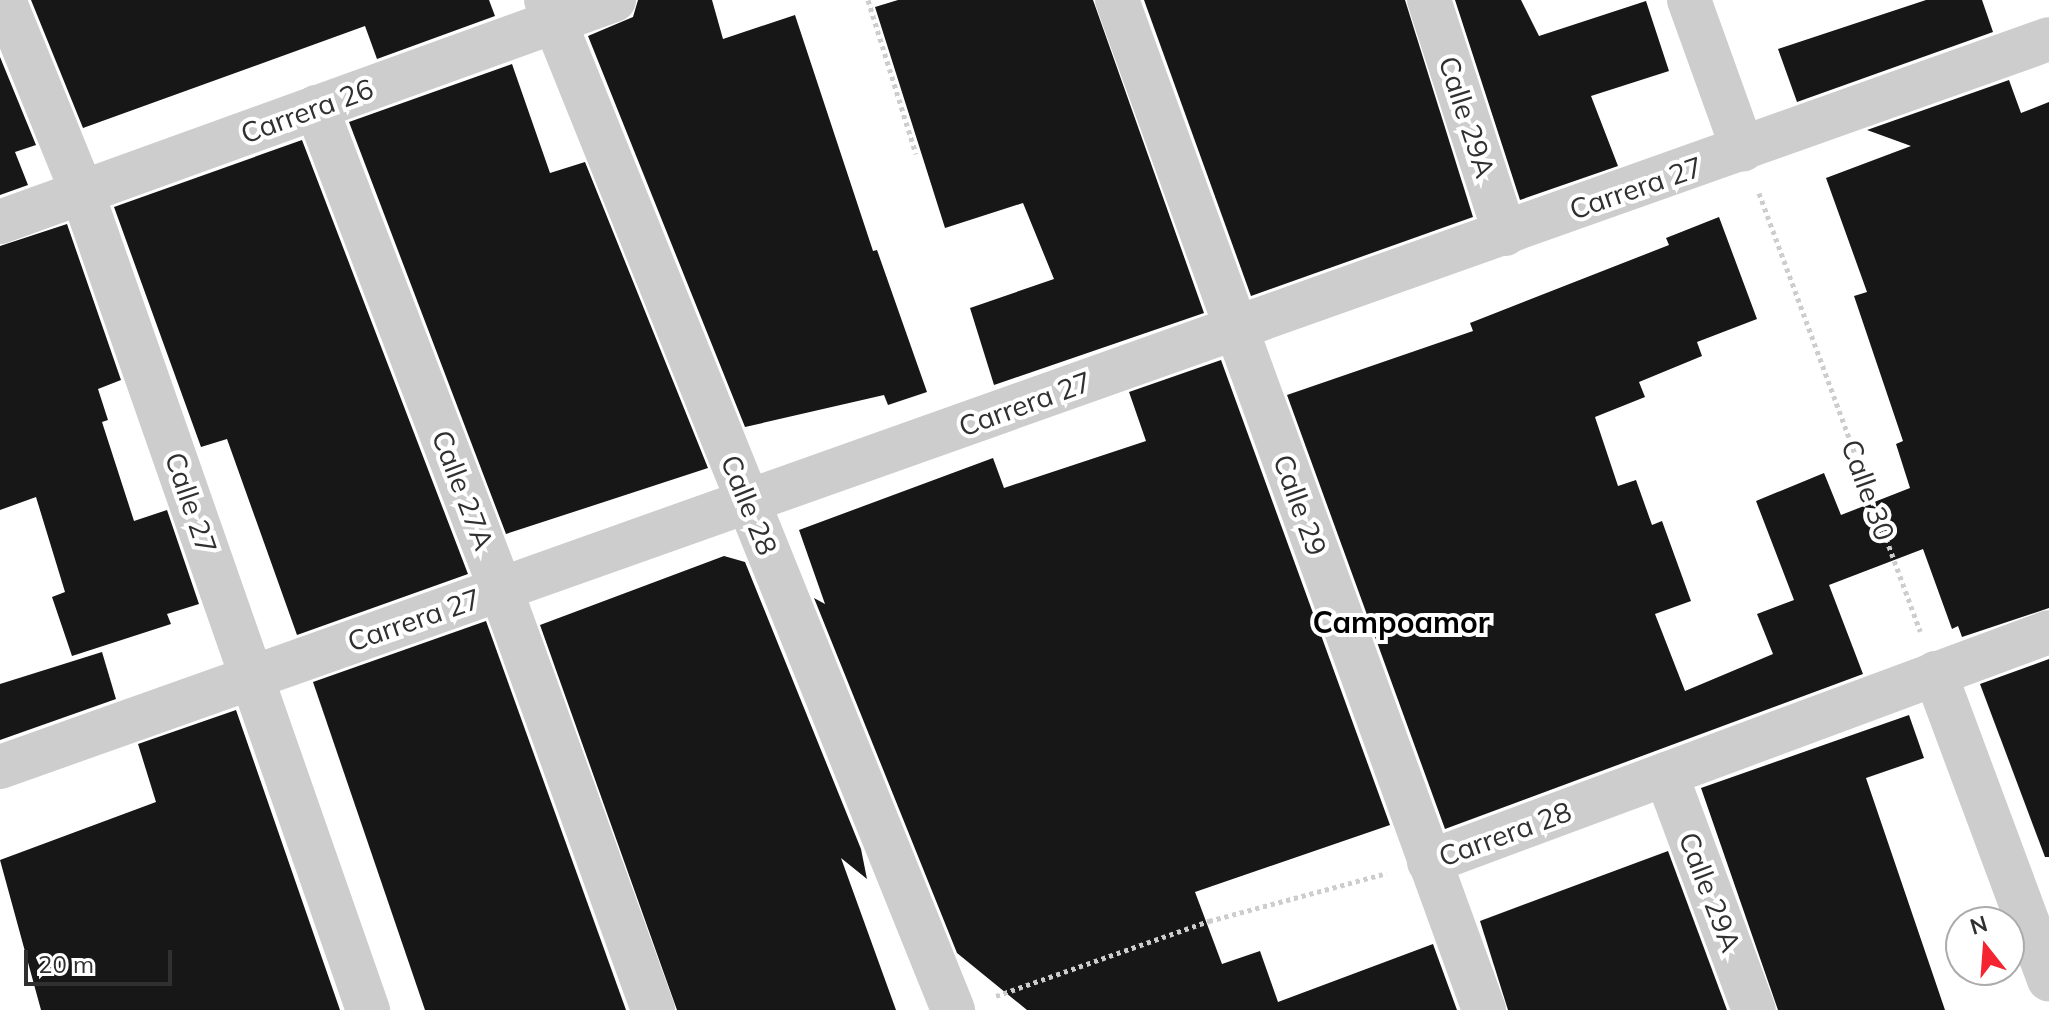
<!DOCTYPE html>
<style>
body{margin:0}
#map{position:relative;width:2049px;height:1010px;overflow:hidden;background:#fff;font-family:Mulish,sans-serif}
div>[style]{position:absolute}
.building>*{inset:0;background:#171717}
.path>*{height:5px;margin-top:-2.5px;transform-origin:0;background:repeating-linear-gradient(90deg,#cdcdcd 0 4px,transparent 0 8px)}
.minor>*{height:44px;margin:-22px;padding:0 22px;transform-origin:22px;border-radius:22px;background:#cdcdcd}
span{translate:-50% -50%;white-space:nowrap;text-align:center;line-height:1.15;-webkit-text-stroke:8px #fff;paint-order:stroke}
.street-label{font-size:28px;color:#303030}
.neighbourhood-label{font-size:30px;color:#000;font-weight:700}
.north{position:absolute;left:1945px;top:906px;width:80px;height:80px;box-sizing:border-box;background:#fff;border:2px solid #acacac;border-radius:50%;rotate:343deg;font-size:22px;font-weight:700;line-height:32px;text-align:center;color:#303030}
.north::after{content:'';display:block;margin:auto;width:28px;height:36px;background:#f42530;clip-path:polygon(50% 0,100% 100%,50% 72%,0 100%)}
.scale{position:absolute;left:24px;top:950px;width:148px;height:36px;box-sizing:border-box;border:4px solid #303030;border-top:0;padding-left:10px;font-size:24px;line-height:28px;white-space:nowrap;color:#303030;-webkit-text-stroke:6px #fff;paint-order:stroke}
</style>
<div id="map">
<div class="building">
<i style="clip-path:polygon(31px 0,489px 0,495px 16px,377px 59px,365px 26px,83px 128px)"></i>
<i style="clip-path:polygon(638px 0,712px 0,723px 39px,795px 15px,873px 251px,877px 250px,927px 392px,888px 405px,884px 395px,745px 427px,588px 36px,633px 17px)"></i>
<i style="clip-path:polygon(898px 0,1093px 0,1204px 313px,994px 385px,970px 308px,1054px 279px,1023px 203px,945px 228px,875px 7px)"></i>
<i style="clip-path:polygon(1144px 0,1405px 0,1473px 217px,1251px 296px)"></i>
<i style="clip-path:polygon(1455px 0,1521px 0,1539px 36px,1646px 1px,1669px 71px,1591px 96px,1618px 166px,1520px 200px)"></i>
<i style="clip-path:polygon(1926px 0,1982px 0,1993px 32px,1797px 102px,1778px 49px)"></i>
<i style="clip-path:polygon(0 57px,36px 145px,15px 152px,28px 185px,0 195px)"></i>
<i style="clip-path:polygon(512px 64px,550px 173px,585px 162px,708px 468px,506px 534px,349px 122px)"></i>
<i style="clip-path:polygon(2009px 80px,2021px 113px,2049px 102px,2049px 608px,1962px 637px,1958px 626px,1952px 629px,1923px 549px,1829px 585px,1863px 674px,1445px 829px,1287px 395px,1473px 331px,1470px 323px,1669px 245px,1666px 238px,1719px 217px,1757px 319px,1697px 342px,1702px 356px,1639px 382px,1645px 397px,1595px 417px,1618px 486px,1636px 480px,1652px 525px,1662px 521px,1691px 601px,1655px 614px,1685px 691px,1773px 654px,1757px 614px,1794px 600px,1756px 501px,1824px 473px,1841px 515px,1910px 488px,1896px 444px,1903px 441px,1854px 296px,1867px 292px,1826px 178px,1911px 146px,1867px 130px)"></i>
<i style="clip-path:polygon(302px 140px,468px 574px,297px 635px,227px 439px,201px 447px,114px 207px)"></i>
<i style="clip-path:polygon(67px 224px,121px 380px,98px 389px,108px 420px,102px 422px,134px 521px,167px 510px,199px 604px,167px 614px,171px 624px,72px 656px,52px 597px,65px 592px,36px 497px,0 510px,0 246px)"></i>
<i style="clip-path:polygon(1221px 360px,1390px 825px,1195px 892px,1222px 964px,1260px 951px,1278px 1002px,1433px 944px,1457px 1010px,1027px 1010px,957px 953px,814px 598px,825px 604px,799px 530px,993px 458px,1004px 488px,1146px 441px,1129px 392px)"></i>
<i style="clip-path:polygon(724px 556px,745px 562px,861px 849px,867px 879px,841px 858px,896px 1010px,677px 1010px,540px 625px)"></i>
<i style="clip-path:polygon(486px 621px,626px 1010px,425px 1010px,313px 682px)"></i>
<i style="clip-path:polygon(102px 652px,116px 699px,0 740px,0 684px)"></i>
<i style="clip-path:polygon(2049px 659px,2049px 857px,2045px 857px,1980px 684px)"></i>
<i style="clip-path:polygon(236px 710px,340px 1010px,41px 1010px,0 860px,156px 802px,138px 744px)"></i>
<i style="clip-path:polygon(1909px 715px,1924px 758px,1866px 778px,1945px 1010px,1778px 1010px,1701px 788px)"></i>
<i style="clip-path:polygon(1668px 851px,1727px 1010px,1508px 1010px,1480px 921px)"></i>
</div>
<div class="path">
<i style="left:868px;top:0;width:161px;rotate:72.7deg"></i>
<i style="left:1759px;top:193px;width:467px;rotate:69.8deg"></i>
<i style="left:996px;top:996px;width:226px;rotate:-19.4deg"></i>
<i style="left:1209px;top:921px;width:184px;rotate:-15.1deg"></i>
</div>
<div class="minor">
<i style="left:4px;top:0;width:207px;rotate:67.9deg"></i>
<i style="left:82px;top:192px;width:867px;rotate:70.73deg"></i>
<i style="left:546px;top:0;width:1089px;rotate:68.05deg"></i>
<i style="left:1117px;top:0;width:1075px;rotate:70.03deg"></i>
<i style="left:1429px;top:0;width:246px;rotate:72deg"></i>
<i style="left:1689px;top:0;width:159px;rotate:70.2deg"></i>
<i style="left:316px;top:107px;width:517px;rotate:69.04deg"></i>
<i style="left:501px;top:590px;width:447px;rotate:70.1deg"></i>
<i style="left:0;top:222px;width:653px;rotate:-19.88deg"></i>
<i style="left:1935px;top:673px;width:327px;rotate:69.6deg"></i>
<i style="left:0;top:767px;width:2174px;rotate:-19.56deg"></i>
<i style="left:1666px;top:774px;width:252px;rotate:69.6deg"></i>
<i style="left:1429px;top:862px;width:661px;rotate:-20.35deg"></i>
</div>
<div class="street-label">
<span style="left:307px;top:111px;rotate:-20deg">Carrera 26</span>
<span style="left:1467px;top:117px;rotate:72deg">Calle 29A</span>
<span style="left:1636px;top:188px;rotate:-19deg">Carrera 27</span>
<span style="left:1025px;top:404px;rotate:-20deg">Carrera 27</span>
<span style="left:463px;top:490px;rotate:69deg">Calle 27A</span>
<span style="left:1868px;top:490px;rotate:70deg">Calle 30</span>
<span style="left:191px;top:503px;rotate:71deg">Calle 27</span>
<span style="left:749px;top:505px;rotate:68deg">Calle 28</span>
<span style="left:1300px;top:505px;rotate:70deg">Calle 29</span>
<span style="left:414px;top:620px;rotate:-19deg">Carrera 27</span>
<span style="left:1505px;top:834px;rotate:-20deg">Carrera 28</span>
<span style="left:1710px;top:892px;rotate:69deg">Calle 29A</span>
</div>
<div class="neighbourhood-label">
<span style="left:1401px;top:622px">Campoamor</span>
</div>
<div class="north">N</div>
<div class="scale">20 m</div>
</div>
